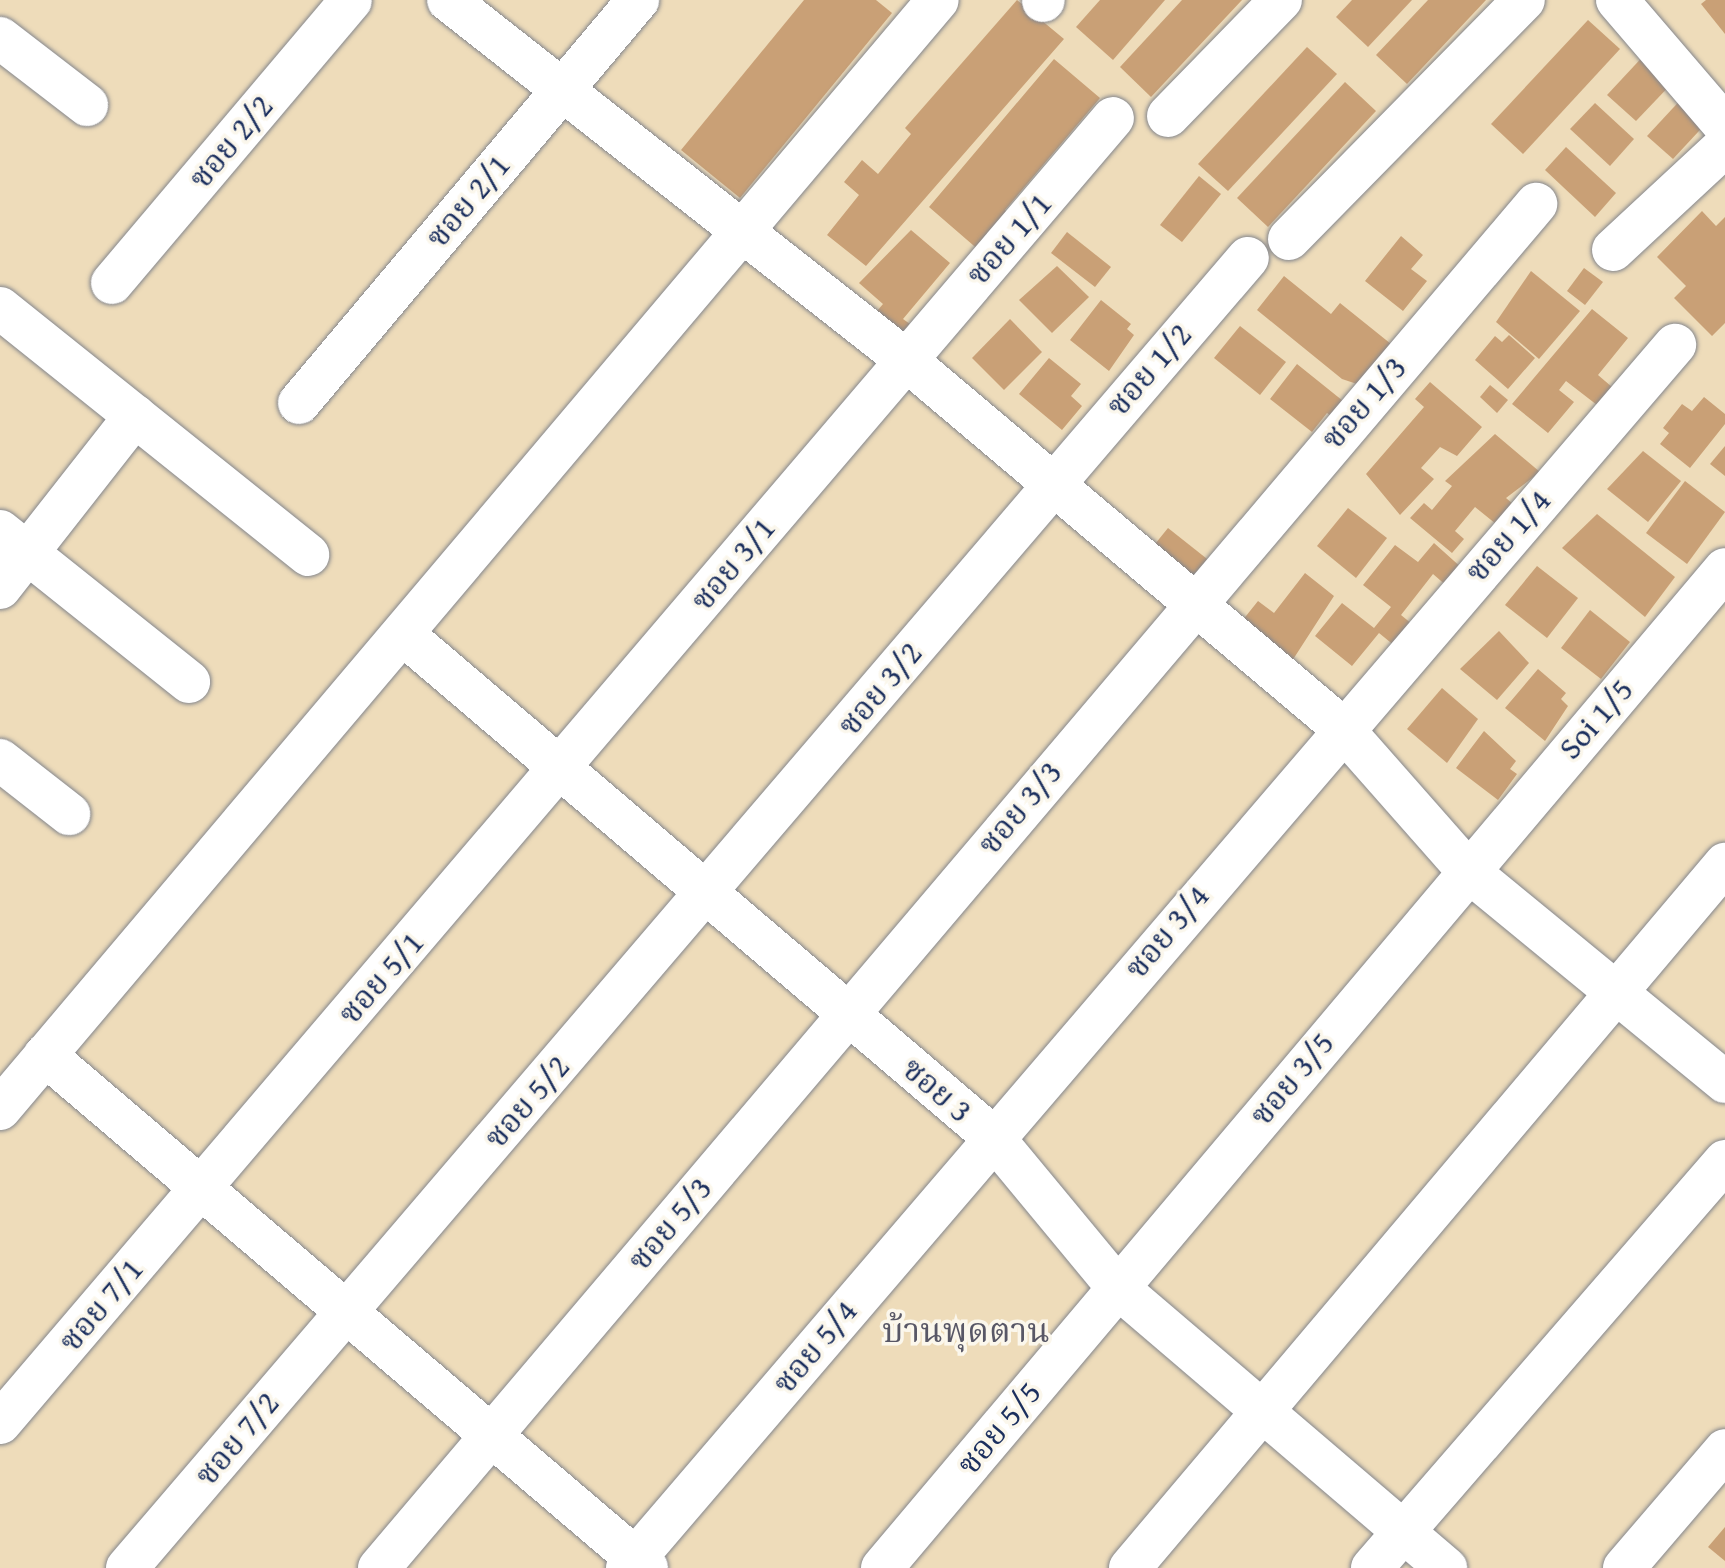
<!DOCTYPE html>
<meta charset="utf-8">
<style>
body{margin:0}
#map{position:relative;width:1725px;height:1568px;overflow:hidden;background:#eedcba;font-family:"Gentium Book Plus","Noto Serif Thai",serif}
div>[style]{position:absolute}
.building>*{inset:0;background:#c9a076}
.roads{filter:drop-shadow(0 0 2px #84868c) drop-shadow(0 0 2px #84868c)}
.minor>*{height:42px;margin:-21px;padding:0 21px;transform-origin:21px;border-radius:21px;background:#fff}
span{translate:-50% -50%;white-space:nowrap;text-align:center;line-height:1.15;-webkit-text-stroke:7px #fbf7ec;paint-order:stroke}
.street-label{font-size:32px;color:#1b2f5e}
.neighbourhood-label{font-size:34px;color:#585766}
</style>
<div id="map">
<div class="building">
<i style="clip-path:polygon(804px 0,876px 0,892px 13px,740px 198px,681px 150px)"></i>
<i style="clip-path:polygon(1017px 0,1064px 39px,866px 266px,827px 235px,859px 195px,844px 182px,862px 160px,878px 174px,911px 134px,905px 128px)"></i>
<i style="clip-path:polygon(1100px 0,1165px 0,1113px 60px,1076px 27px)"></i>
<i style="clip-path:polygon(1182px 0,1242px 0,1151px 97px,1120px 67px)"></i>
<i style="clip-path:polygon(1352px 0,1412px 0,1368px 47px,1336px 17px)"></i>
<i style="clip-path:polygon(1428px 0,1486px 0,1407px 84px,1376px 55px)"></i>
<i style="clip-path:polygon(1706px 0,1725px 0,1725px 34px,1701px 4px)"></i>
<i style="clip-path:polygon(1588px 20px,1620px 49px,1523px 154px,1491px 124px)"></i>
<i style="clip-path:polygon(1307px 47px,1337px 74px,1228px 191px,1198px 164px)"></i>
<i style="clip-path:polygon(1648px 51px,1677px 78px,1636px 121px,1607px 95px)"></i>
<i style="clip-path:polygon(1054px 59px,1100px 98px,1005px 210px,1012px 216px,981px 252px,929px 207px)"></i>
<i style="clip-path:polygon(1345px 82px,1376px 111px,1268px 227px,1237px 198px)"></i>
<i style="clip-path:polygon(1686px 94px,1711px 118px,1673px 159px,1647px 136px)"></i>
<i style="clip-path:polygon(1595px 103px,1634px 139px,1610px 166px,1570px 129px)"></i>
<i style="clip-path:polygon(1566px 147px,1616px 193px,1595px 217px,1545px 170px)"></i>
<i style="clip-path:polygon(1199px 176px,1221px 194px,1182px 242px,1160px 225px)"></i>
<i style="clip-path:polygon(1702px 211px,1716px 226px,1725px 217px,1725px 323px,1712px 336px,1674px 298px,1686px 286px,1657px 257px)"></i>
<i style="clip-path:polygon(911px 230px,950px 263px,903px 319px,910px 324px,898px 338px,872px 317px,883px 304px,859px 283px)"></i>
<i style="clip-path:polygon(1067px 232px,1111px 267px,1095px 287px,1051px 253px)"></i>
<i style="clip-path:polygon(1401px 236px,1423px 255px,1411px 269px,1427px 281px,1403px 311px,1365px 281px)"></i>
<i style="clip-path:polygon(1057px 266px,1089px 297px,1052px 333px,1019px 300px)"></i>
<i style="clip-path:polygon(1584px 268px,1603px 282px,1585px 305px,1567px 291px)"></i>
<i style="clip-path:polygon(1531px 271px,1580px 311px,1539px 359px,1496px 322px)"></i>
<i style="clip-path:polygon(1284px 276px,1331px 314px,1340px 303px,1396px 348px,1360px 385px,1342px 379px,1257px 310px)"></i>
<i style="clip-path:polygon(1101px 300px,1131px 324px,1127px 329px,1134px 335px,1109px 371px,1070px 340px)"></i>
<i style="clip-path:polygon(1592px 309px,1628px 338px,1598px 375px,1612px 387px,1597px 405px,1566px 381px,1559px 390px,1574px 402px,1548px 433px,1512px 404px)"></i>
<i style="clip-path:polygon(1010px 319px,1042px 352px,1004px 390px,972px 358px)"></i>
<i style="clip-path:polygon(1240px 326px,1286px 362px,1260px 395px,1214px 358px)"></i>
<i style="clip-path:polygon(1509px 335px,1535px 358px,1508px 389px,1475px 360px,1495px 336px,1502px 342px)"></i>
<i style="clip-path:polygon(1049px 358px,1081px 384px,1071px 396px,1082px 406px,1062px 430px,1019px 394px)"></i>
<i style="clip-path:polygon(1297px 364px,1348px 405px,1337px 420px,1327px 413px,1312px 432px,1270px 399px)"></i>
<i style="clip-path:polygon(1430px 382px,1482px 427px,1457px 456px,1440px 447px,1421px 468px,1434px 479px,1400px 515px,1366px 474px,1424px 407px,1415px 399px)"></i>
<i style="clip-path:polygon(1490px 385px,1508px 400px,1497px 413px,1480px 397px)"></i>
<i style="clip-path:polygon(1704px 397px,1725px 414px,1725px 424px,1690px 468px,1660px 444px,1669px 433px,1663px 428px,1682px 404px,1692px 411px)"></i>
<i style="clip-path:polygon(1495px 434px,1540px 472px,1506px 498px,1513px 504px,1496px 524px,1475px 507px,1455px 531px,1464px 539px,1452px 553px,1410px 518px,1424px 503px,1432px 510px,1452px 486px,1445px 481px)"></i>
<i style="clip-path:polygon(1725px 446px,1725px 476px,1710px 464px)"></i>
<i style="clip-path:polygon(1643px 451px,1681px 481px,1648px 522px,1607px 489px)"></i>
<i style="clip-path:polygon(1685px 481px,1725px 512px,1687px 564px,1646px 533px)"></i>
<i style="clip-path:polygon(1348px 508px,1387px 538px,1356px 578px,1317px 546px)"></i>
<i style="clip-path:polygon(1597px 514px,1675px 577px,1645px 617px,1562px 548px)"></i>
<i style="clip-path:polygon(1168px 528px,1216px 566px,1199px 587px,1151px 549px)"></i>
<i style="clip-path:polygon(1434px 543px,1463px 569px,1448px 587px,1433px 574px,1401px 615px,1418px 629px,1401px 651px,1379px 633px,1352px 666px,1315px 636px,1342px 603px,1374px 628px,1391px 607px,1363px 585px,1395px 545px,1418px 562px)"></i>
<i style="clip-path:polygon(1537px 566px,1578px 598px,1547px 638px,1505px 605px)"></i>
<i style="clip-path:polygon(1305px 573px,1334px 596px,1292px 661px,1242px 621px,1258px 601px,1274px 613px)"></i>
<i style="clip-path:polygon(1590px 610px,1630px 642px,1601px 679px,1561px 648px)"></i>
<i style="clip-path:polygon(1499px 631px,1529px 663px,1497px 700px,1460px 669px)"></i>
<i style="clip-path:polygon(1538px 669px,1566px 693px,1561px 699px,1568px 706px,1545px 741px,1505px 708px)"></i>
<i style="clip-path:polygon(1442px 688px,1478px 719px,1447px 763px,1407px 729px)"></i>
<i style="clip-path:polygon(1484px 731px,1516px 761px,1510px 769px,1517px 774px,1498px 800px,1456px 768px)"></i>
<i style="clip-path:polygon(1725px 1527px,1725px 1561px,1708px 1547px)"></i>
</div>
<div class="roads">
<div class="minor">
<i style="left:448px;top:0;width:583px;rotate:38.17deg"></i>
<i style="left:906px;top:360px;width:569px;rotate:40.15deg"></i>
<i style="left:1341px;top:727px;width:191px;rotate:48.6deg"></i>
<i style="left:1467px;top:870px;width:334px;rotate:39.4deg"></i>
<i style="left:1617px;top:0;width:166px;rotate:49.4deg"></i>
<i style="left:1043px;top:1px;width:1px;rotate:-45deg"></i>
<i style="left:0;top:38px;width:110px;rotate:37.6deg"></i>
<i style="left:1168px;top:116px;width:162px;rotate:-45.8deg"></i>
<i style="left:1289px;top:239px;width:335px;rotate:-45.5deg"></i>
<i style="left:1613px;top:250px;width:153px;rotate:-42.9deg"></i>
<i style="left:112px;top:283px;width:370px;rotate:-49.8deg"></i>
<i style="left:0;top:308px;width:395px;rotate:38.7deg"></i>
<i style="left:299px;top:403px;width:527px;rotate:-49.93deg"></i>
<i style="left:0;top:531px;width:242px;rotate:38.6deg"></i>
<i style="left:0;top:588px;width:219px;rotate:-51.9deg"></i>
<i style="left:404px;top:635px;width:774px;rotate:40.44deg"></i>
<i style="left:993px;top:1137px;width:195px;rotate:50.4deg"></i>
<i style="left:1117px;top:1287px;width:433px;rotate:40.5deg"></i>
<i style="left:0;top:760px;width:88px;rotate:38deg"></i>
<i style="left:45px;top:1055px;width:791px;rotate:40.44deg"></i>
<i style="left:0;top:1109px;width:1452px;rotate:-49.78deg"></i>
<i style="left:0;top:1423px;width:1715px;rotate:-49.54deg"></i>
<i style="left:127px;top:1568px;width:1724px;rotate:-49.45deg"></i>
<i style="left:379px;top:1568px;width:1789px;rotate:-49.69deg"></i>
<i style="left:627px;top:1568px;width:1611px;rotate:-49.41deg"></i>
<i style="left:882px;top:1568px;width:1307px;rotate:-49.84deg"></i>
<i style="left:1130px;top:1568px;width:922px;rotate:-49.8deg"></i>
<i style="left:1372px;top:1568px;width:539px;rotate:-49.06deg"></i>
<i style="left:1624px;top:1568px;width:155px;rotate:-49.4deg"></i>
</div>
</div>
<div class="street-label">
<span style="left:231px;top:142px;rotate:-50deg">ซอย 2/2</span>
<span style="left:468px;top:201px;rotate:-50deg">ซอย 2/1</span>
<span style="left:1009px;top:239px;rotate:-49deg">ซอย 1/1</span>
<span style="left:1149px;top:370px;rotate:-49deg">ซอย 1/2</span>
<span style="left:1364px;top:403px;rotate:-49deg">ซอย 1/3</span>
<span style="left:1508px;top:536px;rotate:-49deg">ซอย 1/4</span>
<span style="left:733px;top:564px;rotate:-50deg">ซอย 3/1</span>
<span style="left:880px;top:689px;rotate:-50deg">ซอย 3/2</span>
<span style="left:1596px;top:719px;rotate:-49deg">Soi 1/5</span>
<span style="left:1020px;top:808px;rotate:-50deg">ซอย 3/3</span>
<span style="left:1167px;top:932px;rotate:-50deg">ซอย 3/4</span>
<span style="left:381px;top:978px;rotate:-49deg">ซอย 5/1</span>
<span style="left:1292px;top:1079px;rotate:-50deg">ซอย 3/5</span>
<span style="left:937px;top:1090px;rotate:41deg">ซอย 3</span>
<span style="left:527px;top:1102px;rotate:-49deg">ซอย 5/2</span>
<span style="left:670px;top:1224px;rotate:-50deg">ซอย 5/3</span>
<span style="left:101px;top:1305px;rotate:-50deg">ซอย 7/1</span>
<span style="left:815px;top:1347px;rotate:-50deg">ซอย 5/4</span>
<span style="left:999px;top:1428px;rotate:-50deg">ซอย 5/5</span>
<span style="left:237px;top:1439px;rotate:-50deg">ซอย 7/2</span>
</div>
<div class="neighbourhood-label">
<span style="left:966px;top:1330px">บ้านพุดตาน</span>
</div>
</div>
